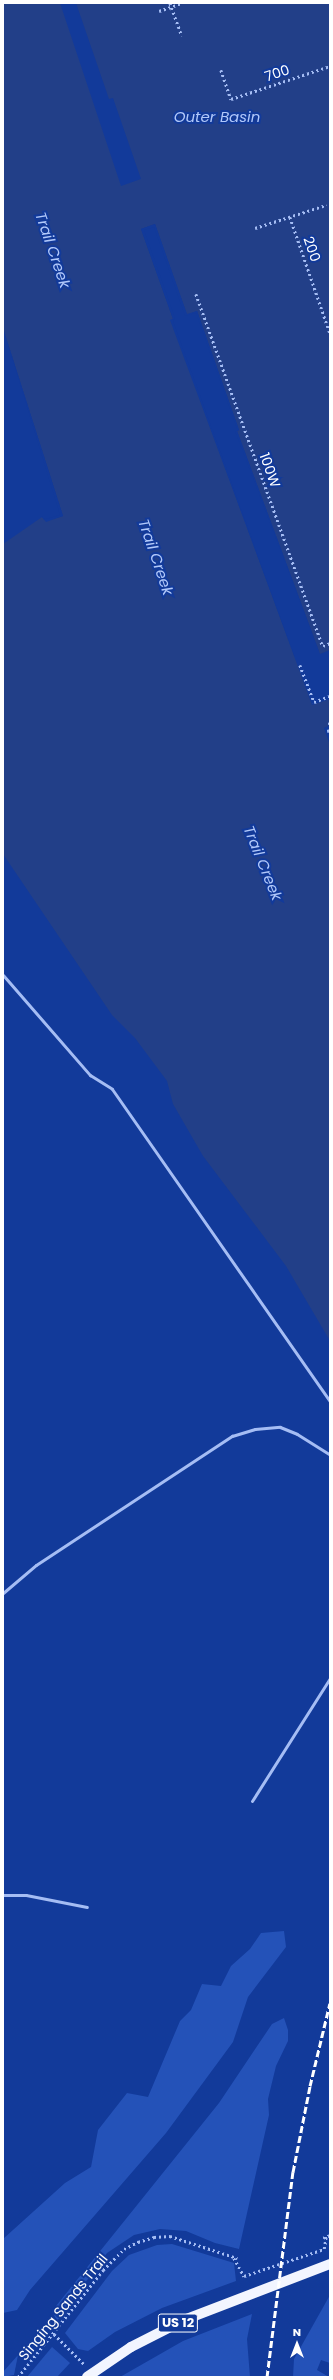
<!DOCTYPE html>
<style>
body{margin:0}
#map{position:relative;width:333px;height:2380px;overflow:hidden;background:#123a9a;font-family:Poppins,sans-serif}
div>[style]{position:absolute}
.green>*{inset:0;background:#2452b8}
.water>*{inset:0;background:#223f88}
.pier>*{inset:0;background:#123a9a}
.path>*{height:2.5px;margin-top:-1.25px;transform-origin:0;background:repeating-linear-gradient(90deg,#a5bdf4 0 2px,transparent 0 5px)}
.lane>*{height:3px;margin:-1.5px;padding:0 1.5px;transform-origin:1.5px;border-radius:1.5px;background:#a5bdf4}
.primary>*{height:10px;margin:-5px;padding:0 5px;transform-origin:5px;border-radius:5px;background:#f2f5ff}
.rail>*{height:3px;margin-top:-1.5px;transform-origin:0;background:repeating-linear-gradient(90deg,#fff 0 7px,transparent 0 10px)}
span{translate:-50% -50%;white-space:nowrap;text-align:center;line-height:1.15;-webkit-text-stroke:4px #123a9a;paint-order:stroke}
.shield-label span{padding:1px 3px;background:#123a9a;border:1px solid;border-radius:3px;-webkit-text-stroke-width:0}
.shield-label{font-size:13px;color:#fff;font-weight:700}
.street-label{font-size:14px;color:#fff}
.water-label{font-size:15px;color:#b1c8fa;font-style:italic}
.frame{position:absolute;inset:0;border:4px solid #fff;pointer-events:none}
.north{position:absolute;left:277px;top:2324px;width:40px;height:40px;-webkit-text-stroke:3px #123a9a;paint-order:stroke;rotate:0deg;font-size:11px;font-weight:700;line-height:16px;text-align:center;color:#fff}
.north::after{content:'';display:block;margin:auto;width:14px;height:18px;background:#fff;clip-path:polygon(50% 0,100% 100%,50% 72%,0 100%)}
</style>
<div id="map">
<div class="green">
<i style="clip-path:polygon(284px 1931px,286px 1947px,248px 1997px,233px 2042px,166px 2133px,30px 2290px,17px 2310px,3px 2313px,3px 2239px,65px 2183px,91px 2167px,98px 2130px,127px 2093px,148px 2097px,180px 2021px,191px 2010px,202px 1984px,221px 1986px,231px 1966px,250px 1949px,261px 1933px)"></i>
<i style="clip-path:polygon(284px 2018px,288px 2030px,288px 2041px,276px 2066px,268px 2099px,269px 2115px,239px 2249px,215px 2243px,186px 2231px,160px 2229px,134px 2235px,107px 2253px,57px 2321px,52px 2311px,219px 2103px,272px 2024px)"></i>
<i style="clip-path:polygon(172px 2244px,234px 2263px,236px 2281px,162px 2308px,115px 2332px,88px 2351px,78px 2349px,65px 2333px,112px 2271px,129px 2255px,157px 2245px)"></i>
<i style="clip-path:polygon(330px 2295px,330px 2363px,321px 2360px,317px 2370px,329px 2377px,293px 2377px,294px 2359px)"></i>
<i style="clip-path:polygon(252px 2314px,247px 2339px,250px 2377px,120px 2377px,183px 2341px)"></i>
<i style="clip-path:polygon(52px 2347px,70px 2363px,57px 2377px,27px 2377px)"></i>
<i style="clip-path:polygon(18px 2355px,14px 2375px,3px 2377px,3px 2372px)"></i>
</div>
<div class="water">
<i style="clip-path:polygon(3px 3px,330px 3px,330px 650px,320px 654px,237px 431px,239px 430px,197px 311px,187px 315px,155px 224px,141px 229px,173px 319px,171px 320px,312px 705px,330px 699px,330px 725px,324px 728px,330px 745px,330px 1341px,286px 1266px,203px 1156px,173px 1104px,167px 1081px,135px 1038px,112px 1015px,3px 854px,3px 544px,42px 517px,46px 521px,63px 516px,3px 328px)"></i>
</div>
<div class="pier">
<i style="clip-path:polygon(60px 3px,76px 3px,109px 99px,113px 98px,141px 179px,121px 186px)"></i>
<i style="clip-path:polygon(155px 224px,187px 314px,197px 311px,239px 430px,237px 431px,320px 654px,235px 431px,237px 429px,196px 313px,185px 316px,154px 227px,144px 230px,175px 318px,173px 321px,297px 663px,170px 320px,173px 319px,141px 229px)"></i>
<i style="clip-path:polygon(3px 328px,63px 516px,46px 522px,41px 516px,46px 519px,60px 515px)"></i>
</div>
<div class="path">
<i style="left:170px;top:3px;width:35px;rotate:70deg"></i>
<i style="left:159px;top:11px;width:24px;rotate:-19deg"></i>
<i style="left:221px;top:70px;width:31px;rotate:71deg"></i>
<i style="left:231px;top:99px;width:104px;rotate:-18.4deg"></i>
<i style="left:290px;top:217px;width:123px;rotate:71deg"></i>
<i style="left:255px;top:228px;width:75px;rotate:-17.9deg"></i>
<i style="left:196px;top:294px;width:374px;rotate:70.2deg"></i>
<i style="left:323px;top:646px;width:8px;rotate:-23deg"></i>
<i style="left:300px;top:665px;width:40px;rotate:69deg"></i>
<i style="left:314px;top:702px;width:17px;rotate:-21deg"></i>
<i style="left:328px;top:724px;width:2px;rotate:-27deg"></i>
<i style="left:327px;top:731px;width:3px;rotate:-18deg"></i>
<i style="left:323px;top:2238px;width:8px;rotate:-23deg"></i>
<i style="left:234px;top:2258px;width:21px;rotate:61deg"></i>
<i style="left:244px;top:2276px;width:84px;rotate:-18.6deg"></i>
<i style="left:324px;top:2249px;width:13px;rotate:-81deg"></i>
<i style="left:54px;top:2334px;width:44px;rotate:45deg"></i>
<i style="left:18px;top:2377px;width:137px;rotate:-51.5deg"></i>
<i style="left:103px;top:2270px;width:30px;rotate:-45deg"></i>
<i style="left:124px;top:2249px;width:16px;rotate:-27deg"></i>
<i style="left:138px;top:2242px;width:17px;rotate:-17deg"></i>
<i style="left:154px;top:2237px;width:16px;rotate:-4deg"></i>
<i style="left:170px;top:2236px;width:71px;rotate:18.2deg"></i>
</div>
<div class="lane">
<i style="left:3px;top:975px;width:133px;rotate:49deg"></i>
<i style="left:90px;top:1075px;width:26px;rotate:32deg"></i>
<i style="left:112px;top:1089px;width:381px;rotate:55.1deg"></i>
<i style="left:3px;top:1593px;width:43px;rotate:-40.3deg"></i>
<i style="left:36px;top:1565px;width:235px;rotate:-33.4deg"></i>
<i style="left:232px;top:1436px;width:24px;rotate:-17deg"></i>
<i style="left:255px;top:1429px;width:25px;rotate:-5deg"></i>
<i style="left:280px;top:1427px;width:18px;rotate:22deg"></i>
<i style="left:297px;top:1434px;width:39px;rotate:32deg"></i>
<i style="left:252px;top:1801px;width:146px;rotate:-57.6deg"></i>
<i style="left:3px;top:1895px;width:23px"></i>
<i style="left:26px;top:1895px;width:62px;rotate:11.1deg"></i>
</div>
<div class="primary">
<i style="left:87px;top:2377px;width:53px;rotate:-34.3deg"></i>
<i style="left:131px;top:2347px;width:59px;rotate:-27deg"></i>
<i style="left:184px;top:2320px;width:156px;rotate:-21deg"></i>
</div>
<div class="rail">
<i style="left:267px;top:2377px;width:207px;rotate:-82.8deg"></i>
<i style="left:293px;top:2172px;width:88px;rotate:-78.8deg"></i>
<i style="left:310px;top:2086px;width:85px;rotate:-76.5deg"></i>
</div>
<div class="shield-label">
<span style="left:178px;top:2323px">US 12</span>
</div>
<div class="street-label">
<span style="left:277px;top:73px;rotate:-19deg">700</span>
<span style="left:312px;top:249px;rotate:71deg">200</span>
<span style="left:270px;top:470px;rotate:70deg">100W</span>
<span style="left:63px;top:2307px;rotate:-51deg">Singing Sands Trail</span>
</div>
<div class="water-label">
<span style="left:217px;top:117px">Outer Basin</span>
<span style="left:53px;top:250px;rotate:71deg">Trail Creek</span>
<span style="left:156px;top:557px;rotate:71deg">Trail Creek</span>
<span style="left:263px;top:863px;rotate:68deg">Trail Creek</span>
</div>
<div class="frame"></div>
<div class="north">N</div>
</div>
